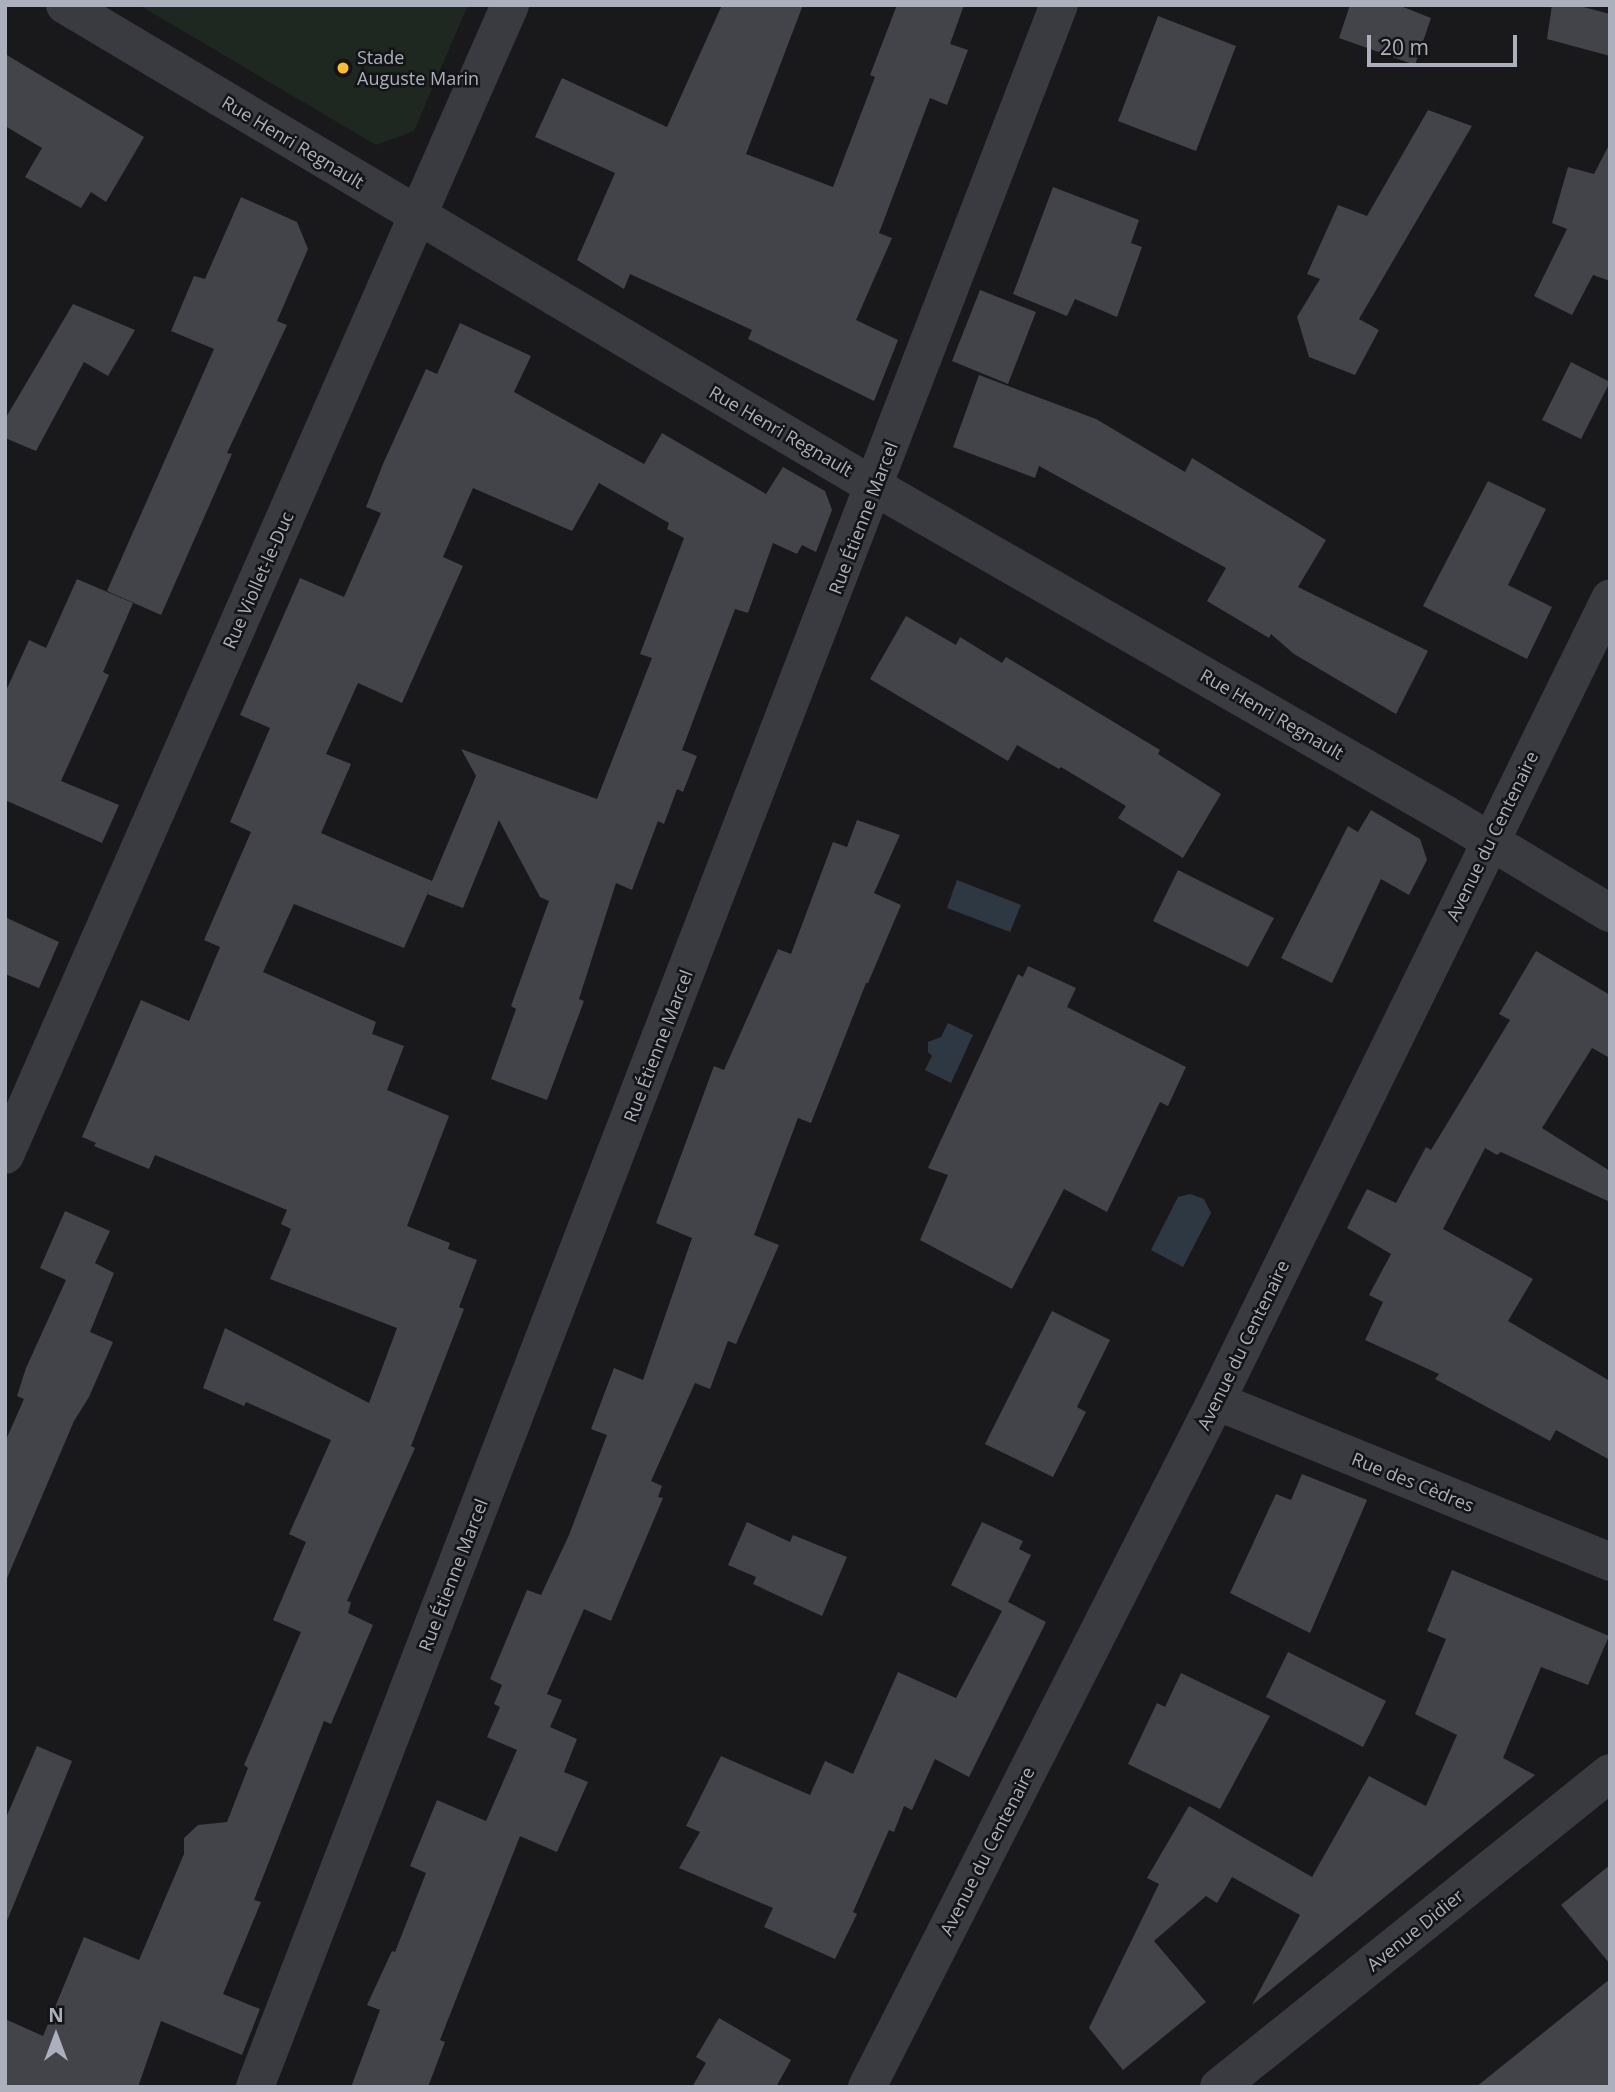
<!DOCTYPE html>
<meta charset="utf-8">
<style>
body{margin:0}
#map{position:relative;width:1615px;height:2092px;overflow:hidden;background:#19191c;font-family:"Open Sans",sans-serif}
div>[style]{position:absolute}
.green>*{inset:0;background:#1e2820}
.water>*{inset:0;background:#2e3842}
.building>*{inset:0;background:#434449}
.minor>*{height:38px;margin:-19px;padding:0 19px;transform-origin:19px;border-radius:19px;background:#3a3b41}
.dots>*{width:19px;height:19px;translate:-50% -50%;box-sizing:border-box;border:4px solid #141417;border-radius:50%}
span{translate:-50% -50%;white-space:nowrap;text-align:center;line-height:1.15;-webkit-text-stroke:5px #141417;paint-order:stroke}
.poi-label{font-size:18px;color:#abb0bc}
.left{translate:0 -50%;text-align:left}
.street-label{font-size:18px;color:#abb0bc}
.frame{position:absolute;inset:0;border:7px solid #abb0bc;pointer-events:none}
.north{position:absolute;left:21px;top:2001px;width:70px;height:70px;-webkit-text-stroke:5px #141417;paint-order:stroke;rotate:0deg;font-size:19px;font-weight:700;line-height:28px;text-align:center;color:#abb0bc}
.north::after{content:'';display:block;margin:auto;width:24px;height:32px;background:#abb0bc;clip-path:polygon(50% 0,100% 100%,50% 72%,0 100%)}
.scale{position:absolute;left:1367px;top:35px;width:150px;height:32px;box-sizing:border-box;border:4px solid #abb0bc;border-top:0;padding-left:9px;font-size:21px;line-height:24px;white-space:nowrap;color:#abb0bc;-webkit-text-stroke:5px #141417;paint-order:stroke}
</style>
<div id="map">
<div class="green">
<i style="clip-path:polygon(139px 5px,468px 5px,414px 131px,376px 145px)"></i>
</div>
<div class="water">
<i style="clip-path:polygon(957px 880px,1021px 905px,1010px 932px,947px 908px)"></i>
<i style="clip-path:polygon(948px 1023px,973px 1035px,951px 1083px,925px 1070px,932px 1056px,928px 1052px,928px 1042px,941px 1037px)"></i>
<i style="clip-path:polygon(1190px 1194px,1204px 1199px,1211px 1213px,1183px 1267px,1151px 1250px,1178px 1197px)"></i>
</div>
<div class="building">
<i style="clip-path:polygon(722px 5px,803px 5px,746px 154px,833px 187px,875px 77px,870px 75px,897px 5px,964px 5px,950px 44px,968px 50px,947px 105px,930px 98px,879px 233px,892px 238px,856px 320px,898px 340px,874px 401px,748px 339px,752px 330px,630px 274px,624px 289px,577px 260px,615px 173px,535px 137px,562px 78px,667px 127px)"></i>
<i style="clip-path:polygon(1350px 5px,1398px 5px,1431px 18px,1415px 65px,1339px 38px)"></i>
<i style="clip-path:polygon(1552px 5px,1576px 5px,1610px 14px,1610px 56px,1547px 39px)"></i>
<i style="clip-path:polygon(1158px 16px,1236px 46px,1196px 151px,1118px 121px)"></i>
<i style="clip-path:polygon(5px 54px,144px 137px,106px 202px,91px 192px,81px 208px,25px 177px,42px 148px,5px 126px)"></i>
<i style="clip-path:polygon(1428px 110px,1472px 126px,1359px 319px,1379px 330px,1355px 375px,1309px 357px,1297px 317px,1320px 279px,1307px 274px,1338px 205px,1367px 216px)"></i>
<i style="clip-path:polygon(1610px 143px,1610px 281px,1593px 275px,1572px 315px,1534px 296px,1567px 229px,1552px 223px,1568px 167px,1594px 174px)"></i>
<i style="clip-path:polygon(1053px 187px,1139px 220px,1131px 243px,1142px 247px,1117px 317px,1075px 299px,1067px 316px,1013px 294px)"></i>
<i style="clip-path:polygon(241px 197px,297px 222px,308px 249px,277px 321px,287px 325px,227px 453px,232px 454px,161px 615px,107px 591px,214px 349px,171px 331px,194px 276px,205px 279px)"></i>
<i style="clip-path:polygon(980px 290px,1036px 312px,1008px 384px,952px 361px)"></i>
<i style="clip-path:polygon(73px 304px,135px 330px,108px 376px,84px 362px,36px 451px,5px 438px,5px 419px)"></i>
<i style="clip-path:polygon(evenodd,460px 323px,531px 356px,514px 392px,644px 464px,662px 433px,766px 494px,783px 467px,825px 491px,832px 510px,816px 552px,802px 545px,797px 554px,773px 543px,748px 613px,735px 609px,682px 750px,697px 756px,683px 792px,677px 789px,664px 824px,658px 821px,632px 890px,616px 883px,579px 999px,584px 1001px,547px 1100px,491px 1079px,516px 1009px,511px 1006px,549px 901px,540px 897px,499px 820px,463px 908px,427px 894px,430px 888px,404px 948px,294px 904px,263px 972px,376px 1022px,372px 1034px,404px 1046px,387px 1090px,449px 1116px,407px 1226px,450px 1243px,448px 1249px,477px 1260px,459px 1307px,464px 1309px,411px 1446px,415px 1448px,347px 1601px,351px 1602px,348px 1613px,373px 1625px,331px 1724px,324px 1721px,254px 1900px,261px 1902px,223px 1994px,260px 2009px,242px 2055px,161px 2021px,138px 2087px,5px 2087px,5px 2019px,43px 2036px,84px 1937px,139px 1960px,184px 1854px,184px 1838px,198px 1825px,227px 1822px,248px 1768px,244px 1765px,301px 1632px,273px 1620px,306px 1542px,289px 1534px,331px 1440px,246px 1402px,244px 1406px,203px 1388px,225px 1328px,369px 1403px,397px 1328px,270px 1279px,291px 1229px,281px 1224px,287px 1210px,155px 1155px,149px 1169px,94px 1146px,96px 1143px,82px 1137px,141px 1000px,189px 1021px,220px 947px,204px 940px,251px 832px,230px 822px,270px 728px,240px 715px,300px 578px,344px 597px,381px 513px,366px 507px,383px 464px,426px 369px,437px 374px,460px 323px,599px 483px,669px 523px,667px 529px,684px 538px,640px 654px,652px 658px,597px 799px,461px 749px,476px 776px,432px 881px,321px 833px,351px 764px,326px 754px,358px 683px,402px 703px,463px 566px,443px 557px,473px 488px,572px 531px,599px 483px)"></i>
<i style="clip-path:polygon(1571px 362px,1610px 382px,1581px 439px,1542px 420px)"></i>
<i style="clip-path:polygon(979px 375px,1096px 419px,1185px 472px,1192px 458px,1326px 540px,1298px 587px,1428px 651px,1396px 714px,1294px 654px,1271px 634px,1269px 638px,1207px 601px,1226px 568px,1039px 466px,1035px 478px,953px 447px)"></i>
<i style="clip-path:polygon(1488px 481px,1546px 509px,1508px 585px,1552px 607px,1527px 659px,1423px 606px)"></i>
<i style="clip-path:polygon(77px 579px,133px 603px,103px 672px,109px 675px,61px 781px,119px 805px,102px 843px,5px 800px,5px 693px,29px 640px,46px 648px)"></i>
<i style="clip-path:polygon(906px 616px,956px 645px,960px 637px,1002px 663px,1006px 657px,1160px 750px,1158px 754px,1221px 794px,1183px 858px,1118px 818px,1126px 806px,1061px 767px,1059px 769px,1017px 745px,1008px 761px,870px 679px)"></i>
<i style="clip-path:polygon(1371px 810px,1420px 839px,1427px 860px,1409px 895px,1381px 879px,1332px 983px,1281px 958px,1348px 826px,1358px 832px)"></i>
<i style="clip-path:polygon(857px 820px,900px 835px,874px 893px,901px 905px,868px 983px,866px 983px,811px 1123px,798px 1118px,754px 1235px,779px 1245px,736px 1344px,728px 1341px,710px 1389px,695px 1383px,651px 1481px,662px 1486px,658px 1497px,663px 1498px,611px 1621px,584px 1609px,547px 1694px,562px 1700px,550px 1727px,577px 1739px,564px 1772px,588px 1782px,557px 1852px,508px 1831px,520px 1836px,440px 2040px,445px 2042px,428px 2087px,351px 2087px,380px 2010px,367px 2005px,392px 1951px,395px 1952px,426px 1873px,410px 1866px,437px 1800px,486px 1821px,517px 1750px,487px 1737px,500px 1707px,494px 1704px,502px 1685px,490px 1679px,527px 1590px,541px 1595px,569px 1535px,607px 1435px,591px 1429px,614px 1368px,643px 1380px,692px 1238px,656px 1223px,714px 1066px,724px 1070px,778px 949px,791px 954px,833px 842px,847px 847px)"></i>
<i style="clip-path:polygon(1178px 870px,1274px 918px,1248px 967px,1153px 921px)"></i>
<i style="clip-path:polygon(5px 917px,59px 942px,39px 988px,5px 974px)"></i>
<i style="clip-path:polygon(1536px 951px,1610px 995px,1610px 1058px,1592px 1048px,1542px 1128px,1610px 1171px,1610px 1202px,1501px 1152px,1497px 1155px,1485px 1148px,1443px 1229px,1533px 1279px,1508px 1321px,1610px 1381px,1610px 1460px,1556px 1430px,1550px 1441px,1435px 1379px,1439px 1374px,1365px 1340px,1383px 1302px,1369px 1295px,1391px 1254px,1347px 1228px,1367px 1189px,1396px 1203px,1426px 1147px,1431px 1150px,1510px 1020px,1499px 1014px)"></i>
<i style="clip-path:polygon(1028px 966px,1076px 988px,1067px 1007px,1186px 1067px,1168px 1106px,1160px 1102px,1107px 1212px,1064px 1189px,1012px 1289px,920px 1240px,948px 1175px,928px 1168px,1018px 974px,1023px 977px)"></i>
<i style="clip-path:polygon(65px 1211px,110px 1231px,95px 1263px,114px 1273px,90px 1332px,113px 1342px,89px 1397px,74px 1421px,5px 1583px,5px 1442px,24px 1399px,17px 1396px,26px 1368px,66px 1280px,40px 1268px)"></i>
<i style="clip-path:polygon(1052px 1311px,1110px 1340px,1077px 1407px,1086px 1412px,1053px 1477px,985px 1444px)"></i>
<i style="clip-path:polygon(1302px 1474px,1367px 1500px,1310px 1633px,1230px 1593px,1276px 1494px,1291px 1500px)"></i>
<i style="clip-path:polygon(747px 1522px,790px 1542px,793px 1535px,847px 1557px,822px 1616px,753px 1584px,756px 1577px,728px 1565px)"></i>
<i style="clip-path:polygon(982px 1522px,1023px 1541px,1019px 1549px,1031px 1555px,1008px 1602px,1046px 1622px,969px 1777px,935px 1759px,912px 1810px,904px 1806px,894px 1832px,889px 1830px,853px 1912px,857px 1914px,835px 1959px,764px 1927px,773px 1908px,679px 1868px,700px 1832px,686px 1826px,721px 1756px,810px 1795px,825px 1761px,853px 1774px,898px 1672px,956px 1698px,1002px 1611px,951px 1585px)"></i>
<i style="clip-path:polygon(1452px 1570px,1609px 1636px,1588px 1685px,1541px 1667px,1503px 1758px,1535px 1775px,1252px 2005px,1300px 1915px,1232px 1877px,1217px 1903px,1206px 1896px,1154px 1941px,1206px 2002px,1123px 2070px,1089px 2028px,1159px 1884px,1147px 1878px,1189px 1806px,1312px 1877px,1369px 1776px,1426px 1806px,1457px 1735px,1415px 1714px,1446px 1639px,1427px 1631px)"></i>
<i style="clip-path:polygon(1288px 1652px,1386px 1701px,1363px 1747px,1266px 1697px)"></i>
<i style="clip-path:polygon(1181px 1673px,1270px 1716px,1220px 1809px,1128px 1764px,1157px 1703px,1165px 1707px)"></i>
<i style="clip-path:polygon(37px 1746px,72px 1761px,7px 1921px,5px 1820px)"></i>
<i style="clip-path:polygon(1610px 1865px,1610px 1964px,1561px 1905px)"></i>
<i style="clip-path:polygon(1610px 1979px,1610px 2087px,1476px 2087px)"></i>
<i style="clip-path:polygon(719px 2018px,791px 2060px,776px 2087px,692px 2087px,706px 2063px,696px 2057px)"></i>
</div>
<div class="minor">
<i style="left:65px;top:5px;width:943px;rotate:30.76deg"></i>
<i style="left:875px;top:487px;width:657px;rotate:29.84deg"></i>
<i style="left:1445px;top:814px;width:192px;rotate:31deg"></i>
<i style="left:5px;top:1155px;width:1256px;rotate:-66.29deg"></i>
<i style="left:1216px;top:1401px;width:426px;rotate:22.2deg"></i>
<i style="left:255px;top:2087px;width:2232px;rotate:-68.89deg"></i>
<i style="left:867px;top:2087px;width:770px;rotate:-63.04deg"></i>
<i style="left:1216px;top:1401px;width:894px;rotate:-63.84deg"></i>
<i style="left:1219px;top:2087px;width:501px;rotate:-38.77deg"></i>
</div>
<div class="dots">
<i style="left:343px;top:68px;background:#ffbc2e"></i>
</div>
<div class="poi-label">
<span class="left" style="left:357px;top:68px">Stade<br>Auguste Marin</span>
</div>
<div class="street-label">
<span style="left:293px;top:142px;rotate:31deg">Rue Henri Regnault</span>
<span style="left:781px;top:431px;rotate:30deg">Rue Henri Regnault</span>
<span style="left:863px;top:518px;rotate:-69deg">Rue Étienne Marcel</span>
<span style="left:258px;top:580px;rotate:-66deg">Rue Viollet-le-Duc</span>
<span style="left:1272px;top:714px;rotate:30deg">Rue Henri Regnault</span>
<span style="left:1492px;top:836px;rotate:-64deg">Avenue du Centenaire</span>
<span style="left:658px;top:1046px;rotate:-69deg">Rue Étienne Marcel</span>
<span style="left:1243px;top:1345px;rotate:-64deg">Avenue du Centenaire</span>
<span style="left:1413px;top:1482px;rotate:22deg">Rue des Cèdres</span>
<span style="left:453px;top:1575px;rotate:-69deg">Rue Étienne Marcel</span>
<span style="left:987px;top:1851px;rotate:-63deg">Avenue du Centenaire</span>
<span style="left:1415px;top:1930px;rotate:-39deg">Avenue Didier</span>
</div>
<div class="frame"></div>
<div class="north">N</div>
<div class="scale">20 m</div>
</div>
